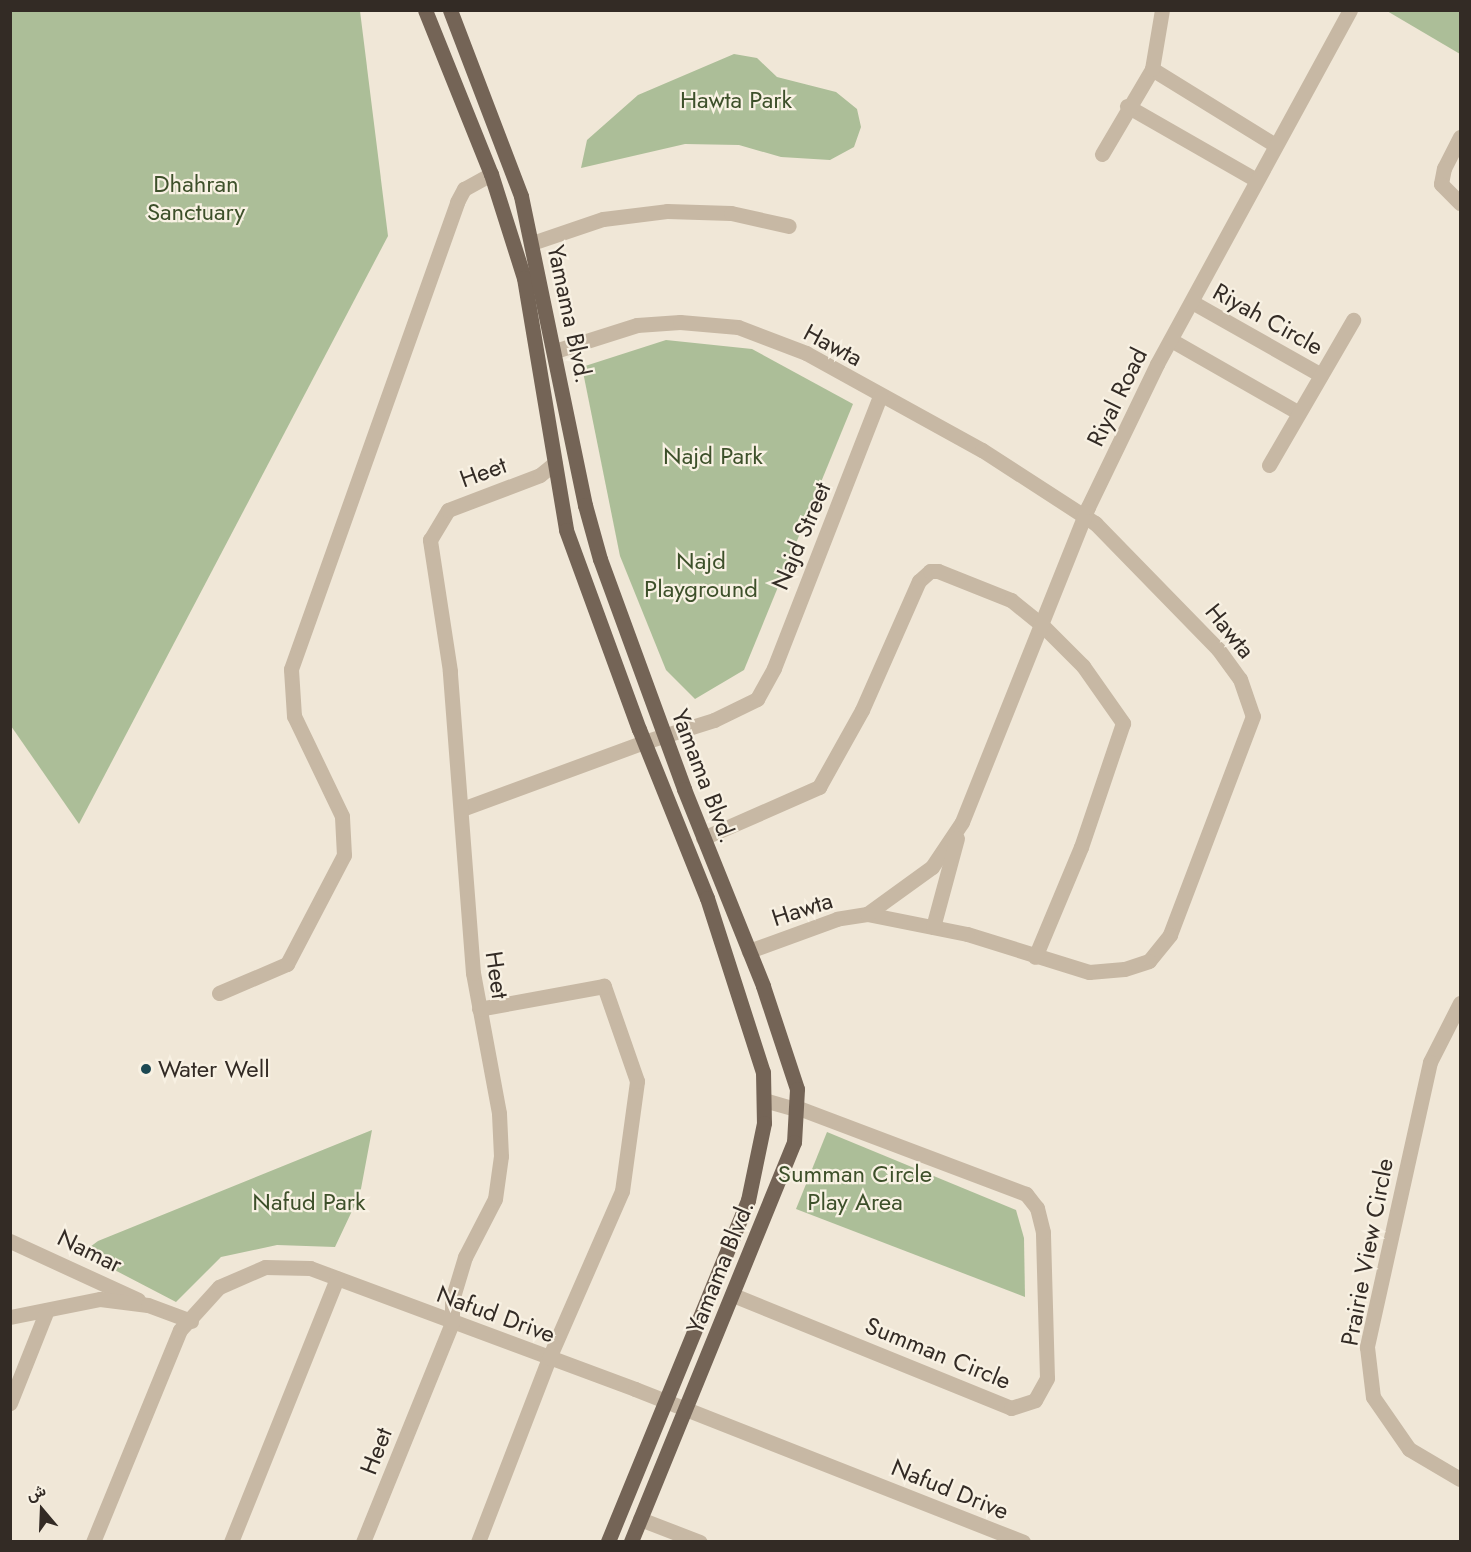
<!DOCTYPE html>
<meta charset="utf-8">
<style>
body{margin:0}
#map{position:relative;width:1471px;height:1552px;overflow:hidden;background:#f0e7d7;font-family:Jost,Vazirmatn,sans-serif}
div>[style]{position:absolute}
.green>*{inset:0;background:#acbe98}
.minor>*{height:15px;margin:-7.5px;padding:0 7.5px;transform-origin:7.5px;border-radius:7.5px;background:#c7b8a4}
.major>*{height:15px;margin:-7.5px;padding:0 7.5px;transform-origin:7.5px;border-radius:7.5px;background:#746456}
.dots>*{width:16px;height:16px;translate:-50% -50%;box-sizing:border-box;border:3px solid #f8f1e3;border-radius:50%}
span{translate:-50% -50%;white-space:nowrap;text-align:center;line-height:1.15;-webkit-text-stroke:4.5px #f8f1e3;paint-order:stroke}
.park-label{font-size:24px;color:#3d502a}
.street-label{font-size:24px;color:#332b25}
.poi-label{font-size:24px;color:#332b25}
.left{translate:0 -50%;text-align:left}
.frame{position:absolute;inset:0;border:12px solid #332b25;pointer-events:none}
.north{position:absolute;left:12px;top:1480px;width:60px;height:60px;-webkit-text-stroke:4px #f8f1e3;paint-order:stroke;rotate:341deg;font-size:16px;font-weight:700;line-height:24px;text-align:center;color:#332b25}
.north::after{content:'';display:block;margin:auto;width:21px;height:27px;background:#332b25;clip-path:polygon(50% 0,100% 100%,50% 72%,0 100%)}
</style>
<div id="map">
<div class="green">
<i style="clip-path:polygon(10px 11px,360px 11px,388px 236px,79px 824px,11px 726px)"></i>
<i style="clip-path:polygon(1387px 11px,1460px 11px,1460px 54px)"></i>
<i style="clip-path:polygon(734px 54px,757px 58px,777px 77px,836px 92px,857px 109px,861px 127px,854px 147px,830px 160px,781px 157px,739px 145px,685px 144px,581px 168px,587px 140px,638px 95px)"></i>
<i style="clip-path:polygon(666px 340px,752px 349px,853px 404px,744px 670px,695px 699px,666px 670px,620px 556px,582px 367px)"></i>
<i style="clip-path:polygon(372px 1130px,360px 1194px,335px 1247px,277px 1245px,221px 1257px,176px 1302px,82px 1253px,98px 1241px)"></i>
<i style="clip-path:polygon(827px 1132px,1016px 1210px,1024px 1238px,1025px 1297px,796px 1209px)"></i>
</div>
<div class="minor">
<i style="left:1152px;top:69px;width:145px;rotate:31.7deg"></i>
<i style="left:1127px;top:106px;width:149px;rotate:29.8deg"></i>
<i style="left:1460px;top:137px;width:35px;rotate:117deg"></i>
<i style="left:1444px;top:168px;width:16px;rotate:101deg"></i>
<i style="left:1441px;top:184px;width:27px;rotate:45deg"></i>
<i style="left:1102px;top:154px;width:99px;rotate:-59.5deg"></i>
<i style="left:1152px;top:69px;width:60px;rotate:-80.4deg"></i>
<i style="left:532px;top:243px;width:75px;rotate:-18.7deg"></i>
<i style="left:603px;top:219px;width:64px;rotate:-7.1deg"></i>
<i style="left:667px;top:211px;width:64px;rotate:1.8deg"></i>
<i style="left:731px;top:213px;width:59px;rotate:12.6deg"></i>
<i style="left:1192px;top:302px;width:148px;rotate:29.5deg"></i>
<i style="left:1171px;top:340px;width:147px;rotate:29.7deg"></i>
<i style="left:555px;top:351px;width:86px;rotate:-17.6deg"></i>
<i style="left:637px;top:325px;width:43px;rotate:-4deg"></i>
<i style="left:680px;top:322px;width:58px;rotate:4.9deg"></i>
<i style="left:738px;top:327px;width:73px;rotate:20.9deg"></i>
<i style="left:806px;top:353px;width:201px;rotate:28.9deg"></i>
<i style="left:982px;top:450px;width:135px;rotate:32.9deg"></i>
<i style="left:1095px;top:523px;width:176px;rotate:45.7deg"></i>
<i style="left:1218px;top:649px;width:37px;rotate:54deg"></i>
<i style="left:1240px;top:679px;width:39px;rotate:71deg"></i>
<i style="left:1253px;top:716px;width:234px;rotate:110.8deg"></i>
<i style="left:1170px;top:935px;width:33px;rotate:129deg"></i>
<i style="left:1149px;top:961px;width:26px;rotate:162deg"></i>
<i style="left:1124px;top:969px;width:35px;rotate:175deg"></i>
<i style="left:1089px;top:972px;width:128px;rotate:-162.7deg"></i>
<i style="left:967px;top:934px;width:102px;rotate:-168.7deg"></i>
<i style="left:867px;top:914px;width:30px;rotate:171deg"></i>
<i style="left:837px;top:919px;width:94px;rotate:160deg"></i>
<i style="left:1269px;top:465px;width:168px;rotate:-59.9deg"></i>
<i style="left:462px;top:809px;width:194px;rotate:-20.2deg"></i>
<i style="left:644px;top:742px;width:73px;rotate:-17.4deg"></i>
<i style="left:714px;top:720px;width:48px;rotate:-26deg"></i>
<i style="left:757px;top:699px;width:35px;rotate:-61deg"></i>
<i style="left:774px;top:668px;width:292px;rotate:-68.7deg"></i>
<i style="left:703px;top:838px;width:127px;rotate:-23.7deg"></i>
<i style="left:819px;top:787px;width:88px;rotate:-60.8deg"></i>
<i style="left:862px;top:710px;width:141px;rotate:-66.2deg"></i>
<i style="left:919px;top:581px;width:15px;rotate:-42deg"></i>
<i style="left:930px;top:571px;width:8px"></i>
<i style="left:938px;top:571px;width:79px;rotate:21.7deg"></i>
<i style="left:1011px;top:600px;width:40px;rotate:39deg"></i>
<i style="left:1042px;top:625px;width:58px;rotate:45deg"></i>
<i style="left:1083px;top:666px;width:70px;rotate:54.9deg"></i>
<i style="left:1123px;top:723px;width:131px;rotate:108.7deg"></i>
<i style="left:1081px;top:847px;width:119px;rotate:112.7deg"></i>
<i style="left:867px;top:914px;width:80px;rotate:-35.9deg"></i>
<i style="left:932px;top:867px;width:54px;rotate:-56.3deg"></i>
<i style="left:962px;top:822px;width:339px;rotate:-68.2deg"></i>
<i style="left:1088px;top:507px;width:159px;rotate:-64.2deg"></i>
<i style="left:1157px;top:364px;width:403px;rotate:-61.4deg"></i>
<i style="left:933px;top:927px;width:92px;rotate:-74.9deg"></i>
<i style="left:219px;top:993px;width:74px;rotate:-23.1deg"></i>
<i style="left:287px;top:964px;width:123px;rotate:-62.4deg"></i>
<i style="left:344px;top:855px;width:39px;rotate:-93deg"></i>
<i style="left:342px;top:816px;width:111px;rotate:-115.6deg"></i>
<i style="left:294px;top:716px;width:47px;rotate:-93.7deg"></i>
<i style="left:291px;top:669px;width:496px;rotate:-70.4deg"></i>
<i style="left:457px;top:202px;width:15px;rotate:-62deg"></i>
<i style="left:464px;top:189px;width:31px;rotate:-29deg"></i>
<i style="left:1460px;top:1003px;width:66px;rotate:117deg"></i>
<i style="left:1430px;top:1062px;width:292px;rotate:102.5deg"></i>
<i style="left:1367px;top:1347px;width:50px;rotate:83.2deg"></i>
<i style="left:1373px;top:1397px;width:63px;rotate:55.3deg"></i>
<i style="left:1409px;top:1449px;width:59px;rotate:30.5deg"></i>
<i style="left:764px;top:1100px;width:33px;rotate:16deg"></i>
<i style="left:10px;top:1241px;width:141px;rotate:24.7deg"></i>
<i style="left:733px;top:1295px;width:300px;rotate:22.1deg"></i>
<i style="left:1011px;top:1408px;width:25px;rotate:-18deg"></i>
<i style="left:1035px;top:1400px;width:25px;rotate:-61deg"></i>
<i style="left:1047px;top:1378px;width:146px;rotate:-91.6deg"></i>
<i style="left:1043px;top:1232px;width:25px;rotate:-104deg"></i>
<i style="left:1037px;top:1208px;width:18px;rotate:-128deg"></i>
<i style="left:1026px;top:1194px;width:246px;rotate:-159.3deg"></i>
<i style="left:10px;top:1317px;width:92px;rotate:-11.3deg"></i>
<i style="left:100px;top:1299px;width:48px;rotate:7.1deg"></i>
<i style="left:148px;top:1305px;width:46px;rotate:20.4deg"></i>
<i style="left:10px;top:1403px;width:100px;rotate:-68.3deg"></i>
<i style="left:640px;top:1519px;width:64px;rotate:21deg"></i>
<i style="left:93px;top:1542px;width:229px;rotate:-67.7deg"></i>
<i style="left:180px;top:1330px;width:58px;rotate:-47.8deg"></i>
<i style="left:219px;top:1287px;width:50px;rotate:-23.5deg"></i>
<i style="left:265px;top:1267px;width:45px;rotate:1.3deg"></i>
<i style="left:310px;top:1268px;width:347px;rotate:20.4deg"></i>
<i style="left:635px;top:1389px;width:417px;rotate:21.5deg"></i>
<i style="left:231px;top:1542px;width:284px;rotate:-68.1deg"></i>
<i style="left:363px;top:1542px;width:236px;rotate:-67.9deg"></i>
<i style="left:452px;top:1323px;width:23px;rotate:-90deg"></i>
<i style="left:452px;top:1300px;width:45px;rotate:-73.2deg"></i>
<i style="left:465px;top:1257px;width:65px;rotate:-62.7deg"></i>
<i style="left:495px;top:1199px;width:43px;rotate:-82.1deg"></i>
<i style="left:501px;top:1156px;width:43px;rotate:-92.7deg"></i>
<i style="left:499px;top:1113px;width:142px;rotate:-100.5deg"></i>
<i style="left:473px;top:973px;width:303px;rotate:-94.4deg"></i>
<i style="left:450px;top:671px;width:133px;rotate:-98.7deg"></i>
<i style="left:430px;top:540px;width:35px;rotate:-59deg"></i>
<i style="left:448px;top:510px;width:98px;rotate:-20.8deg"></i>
<i style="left:540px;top:475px;width:19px;rotate:-39deg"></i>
<i style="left:478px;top:1542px;width:197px;rotate:-68.9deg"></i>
<i style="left:549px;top:1358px;width:182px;rotate:-66.4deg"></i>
<i style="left:622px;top:1191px;width:111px;rotate:-82.2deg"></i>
<i style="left:637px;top:1081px;width:101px;rotate:-109.2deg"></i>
<i style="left:604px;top:986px;width:127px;rotate:169.6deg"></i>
</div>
<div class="major">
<i style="left:425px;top:10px;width:177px;rotate:68.1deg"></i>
<i style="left:491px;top:174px;width:109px;rotate:72.4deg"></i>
<i style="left:524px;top:278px;width:255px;rotate:80.5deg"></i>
<i style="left:566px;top:530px;width:212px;rotate:69.9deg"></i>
<i style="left:639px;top:729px;width:182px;rotate:68.1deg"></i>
<i style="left:707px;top:898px;width:183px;rotate:72.2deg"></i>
<i style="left:763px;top:1072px;width:51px;rotate:88.9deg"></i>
<i style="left:764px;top:1123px;width:79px;rotate:101.7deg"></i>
<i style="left:748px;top:1200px;width:370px;rotate:112.3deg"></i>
<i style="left:450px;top:10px;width:199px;rotate:69.1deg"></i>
<i style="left:521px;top:196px;width:316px;rotate:78.3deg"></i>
<i style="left:585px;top:505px;width:56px;rotate:74.5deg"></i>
<i style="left:600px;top:559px;width:245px;rotate:69.9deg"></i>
<i style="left:684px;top:789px;width:212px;rotate:68.1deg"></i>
<i style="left:763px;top:986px;width:108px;rotate:71.7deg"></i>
<i style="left:797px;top:1089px;width:53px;rotate:93.2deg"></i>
<i style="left:794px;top:1142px;width:432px;rotate:112.2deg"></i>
</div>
<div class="dots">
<i style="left:146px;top:1069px;background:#1c4852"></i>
</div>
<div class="park-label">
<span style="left:736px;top:100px">Hawta Park</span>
<span style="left:196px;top:198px">Dhahran<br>Sanctuary</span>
<span style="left:713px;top:456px">Najd Park</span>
<span style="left:701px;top:575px">Najd<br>Playground</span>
<span style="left:855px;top:1188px">Summan Circle<br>Play Area</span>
<span style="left:309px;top:1202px">Nafud Park</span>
</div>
<div class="street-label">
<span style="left:570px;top:314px;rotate:78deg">Yamama Blvd.</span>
<span style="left:1268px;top:319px;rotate:29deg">Riyah Circle</span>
<span style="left:833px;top:345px;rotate:28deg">Hawta</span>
<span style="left:1117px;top:397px;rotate:-64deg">Riyal Road</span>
<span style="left:483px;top:472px;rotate:-20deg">Heet</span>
<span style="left:801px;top:536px;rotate:-67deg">Najd Street</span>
<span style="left:1230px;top:631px;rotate:51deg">Hawta</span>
<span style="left:704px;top:776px;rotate:69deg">Yamama Blvd.</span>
<span style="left:802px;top:909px;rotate:-18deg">Hawta</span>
<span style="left:497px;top:975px;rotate:82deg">Heet</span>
<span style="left:90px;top:1251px;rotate:26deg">Namar</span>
<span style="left:1367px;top:1252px;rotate:-79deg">Prairie View Circle</span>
<span style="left:720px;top:1267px;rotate:-68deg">Yamama Blvd.</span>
<span style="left:496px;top:1314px;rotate:20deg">Nafud Drive</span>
<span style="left:938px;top:1353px;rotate:22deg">Summan Circle</span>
<span style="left:376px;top:1451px;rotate:-69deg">Heet</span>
<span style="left:950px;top:1489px;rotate:22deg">Nafud Drive</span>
</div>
<div class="poi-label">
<span class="left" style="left:158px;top:1069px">Water Well</span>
</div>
<div class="frame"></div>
<div class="north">ش</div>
</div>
